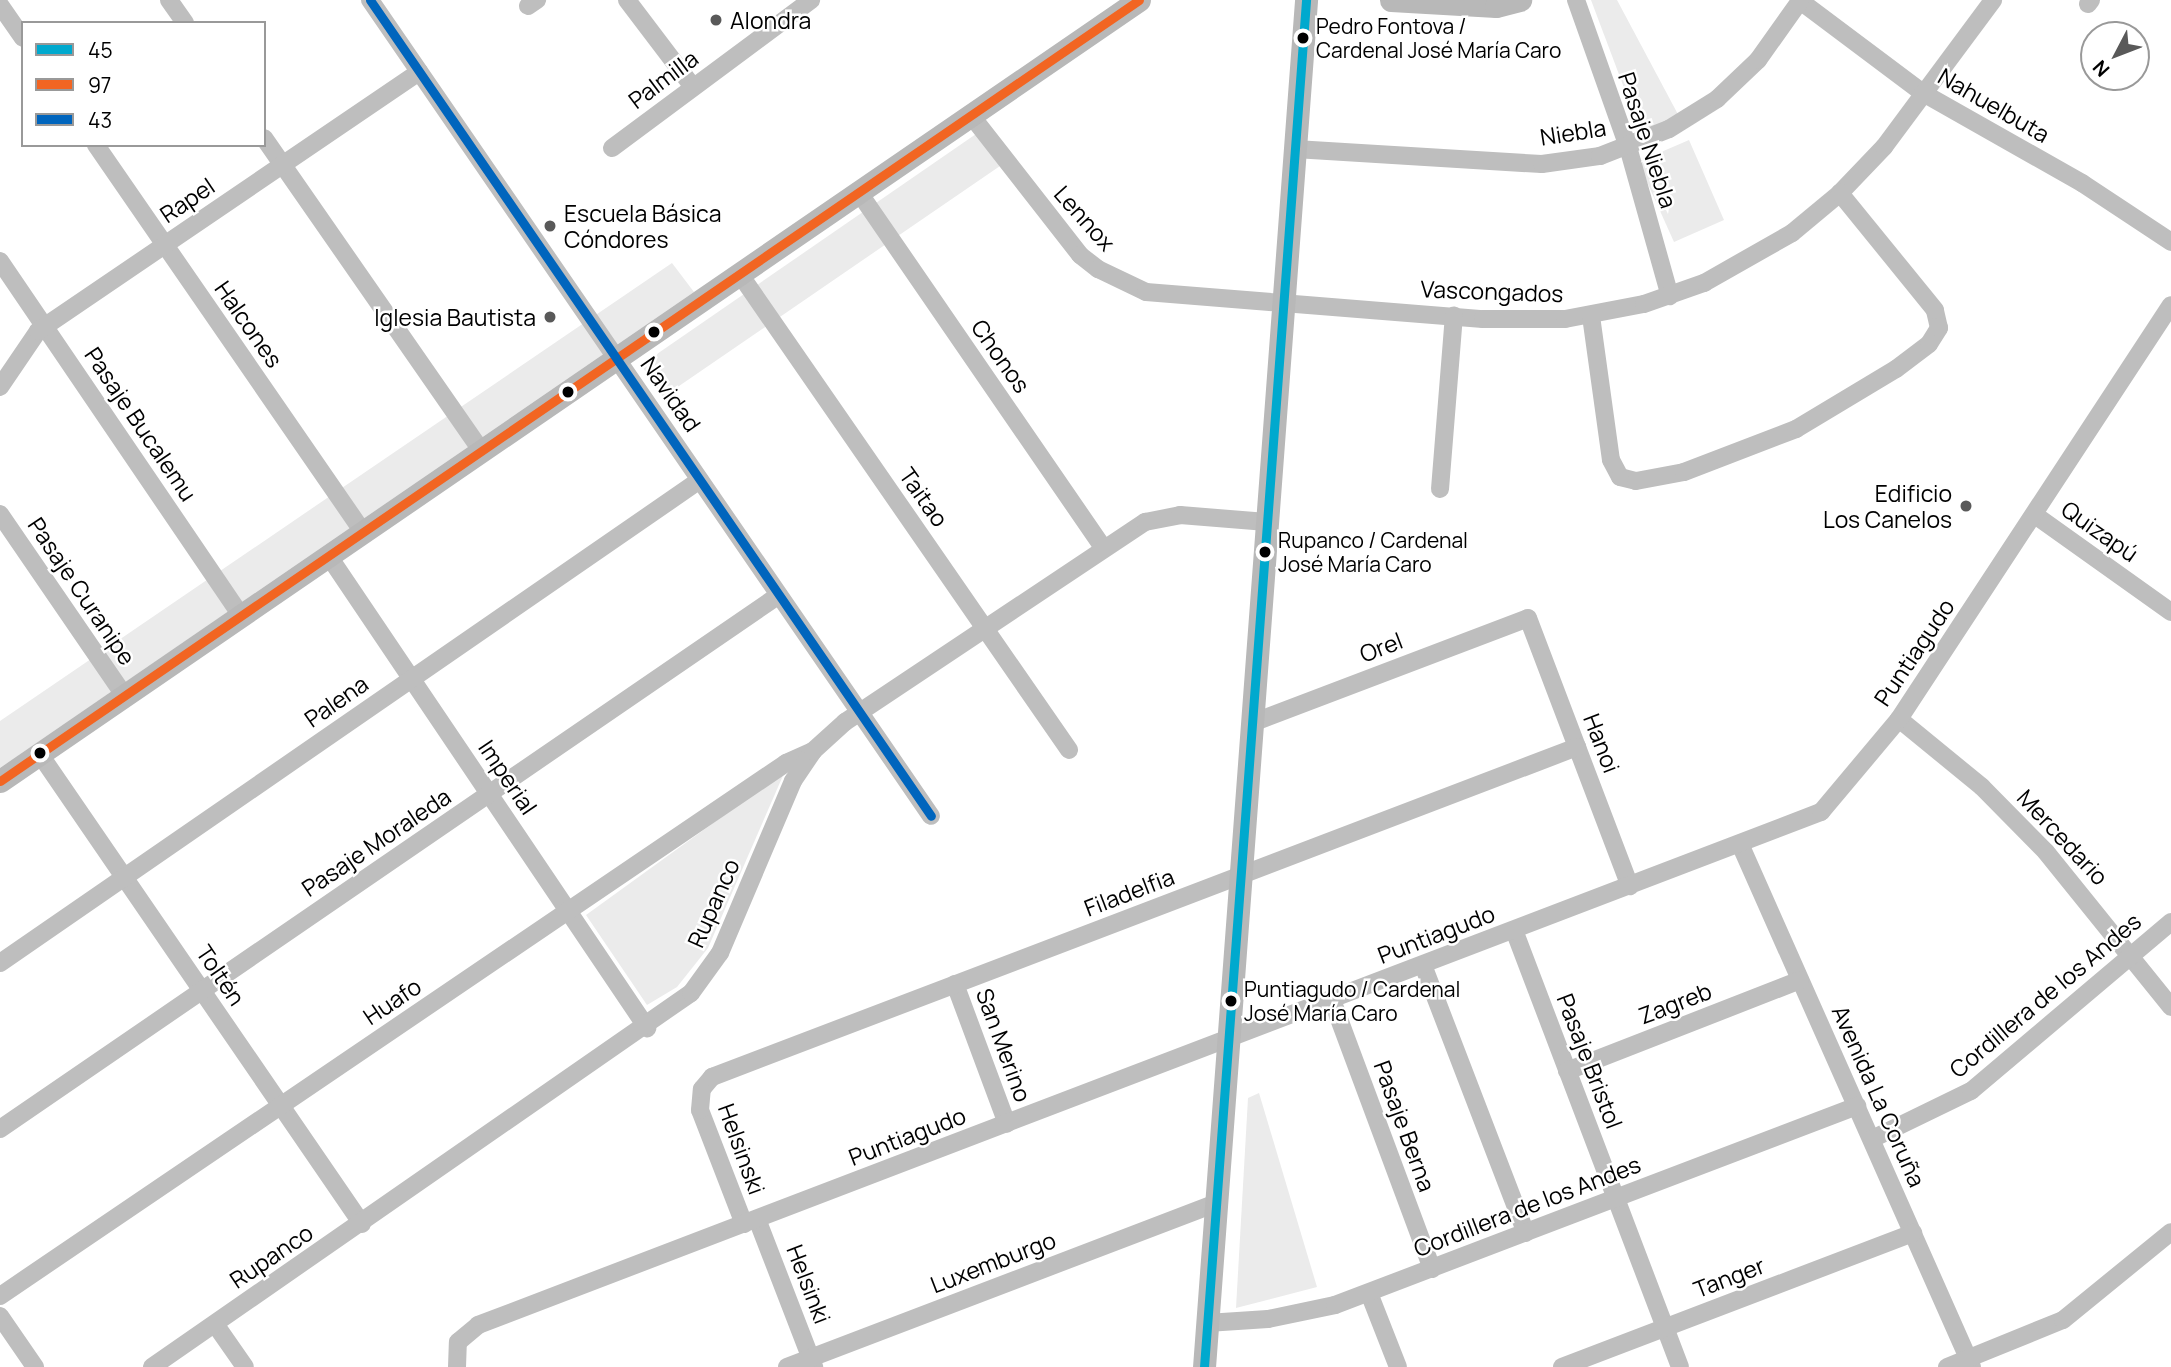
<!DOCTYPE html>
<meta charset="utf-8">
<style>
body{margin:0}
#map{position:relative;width:2171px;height:1367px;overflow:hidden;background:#fff;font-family:Manrope,sans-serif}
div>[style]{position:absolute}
.green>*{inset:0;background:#ebebeb}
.minor>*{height:18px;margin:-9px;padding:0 9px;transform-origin:9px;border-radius:9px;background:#bebebe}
.secondary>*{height:23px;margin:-11.5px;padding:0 11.5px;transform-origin:11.5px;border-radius:11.5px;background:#b8b8b8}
.bus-1>*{height:9px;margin:-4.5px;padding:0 4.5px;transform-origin:4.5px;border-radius:4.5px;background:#00a9ce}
.bus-2>*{height:9px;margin:-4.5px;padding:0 4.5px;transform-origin:4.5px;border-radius:4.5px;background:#f26522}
.bus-3>*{height:9px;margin:-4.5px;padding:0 4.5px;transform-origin:4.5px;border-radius:4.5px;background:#0065bd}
.dots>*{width:19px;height:19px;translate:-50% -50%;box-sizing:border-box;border:4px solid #fff;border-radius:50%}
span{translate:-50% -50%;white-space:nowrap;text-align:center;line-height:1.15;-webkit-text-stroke:5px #fff;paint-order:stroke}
.bus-label{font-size:21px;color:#000}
.left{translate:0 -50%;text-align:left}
.poi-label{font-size:23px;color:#000}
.right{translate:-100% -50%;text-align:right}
.street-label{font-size:23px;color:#000}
.legend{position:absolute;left:21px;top:21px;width:245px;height:126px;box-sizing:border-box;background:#fff;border:2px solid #999;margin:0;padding:9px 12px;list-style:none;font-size:21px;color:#000}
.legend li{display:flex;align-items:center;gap:14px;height:35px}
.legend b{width:35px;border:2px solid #999}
.north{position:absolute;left:2080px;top:21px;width:70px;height:70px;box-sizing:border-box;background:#fff;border:2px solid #999;border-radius:50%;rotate:228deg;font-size:19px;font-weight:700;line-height:28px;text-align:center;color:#000}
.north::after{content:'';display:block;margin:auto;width:24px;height:32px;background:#595959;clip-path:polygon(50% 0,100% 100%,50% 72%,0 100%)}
</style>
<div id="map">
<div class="green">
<i style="clip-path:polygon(1591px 0,1617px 0,1681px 120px,1644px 141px)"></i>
<i style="clip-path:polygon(976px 134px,1000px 166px,663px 397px,641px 365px)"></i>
<i style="clip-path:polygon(1689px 140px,1724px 220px,1674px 242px,1638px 162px)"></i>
<i style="clip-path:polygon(672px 263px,694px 292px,0 768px,0 721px)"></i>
<i style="clip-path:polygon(785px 771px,708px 948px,677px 987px,647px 1005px,586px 915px)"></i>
<i style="clip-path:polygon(1259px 1093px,1317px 1287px,1236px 1308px,1248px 1098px)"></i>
</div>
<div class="minor">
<i style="left:169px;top:0;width:28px;rotate:55deg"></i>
<i style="left:370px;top:0;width:990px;rotate:55.49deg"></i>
<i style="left:627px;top:0;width:109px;rotate:52.8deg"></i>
<i style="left:1576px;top:0;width:156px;rotate:70.5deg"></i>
<i style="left:1628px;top:147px;width:155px;rotate:74.3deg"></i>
<i style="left:1799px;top:0;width:155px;rotate:36.9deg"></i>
<i style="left:1923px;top:93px;width:183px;rotate:29.5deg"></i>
<i style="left:2082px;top:183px;width:107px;rotate:33.5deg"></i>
<i style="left:2088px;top:4px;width:5px;rotate:-53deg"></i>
<i style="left:0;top:5px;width:40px;rotate:55.1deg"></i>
<i style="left:528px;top:6px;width:11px;rotate:-34deg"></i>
<i style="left:970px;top:114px;width:179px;rotate:52deg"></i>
<i style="left:1080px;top:255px;width:23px;rotate:38deg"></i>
<i style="left:1098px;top:269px;width:53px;rotate:25.6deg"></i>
<i style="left:1146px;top:292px;width:338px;rotate:4.6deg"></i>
<i style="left:1483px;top:319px;width:82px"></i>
<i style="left:1565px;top:319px;width:80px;rotate:-10.8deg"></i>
<i style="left:1644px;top:304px;width:64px;rotate:-19.3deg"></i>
<i style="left:1704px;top:283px;width:101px;rotate:-29.6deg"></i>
<i style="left:1792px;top:233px;width:62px;rotate:-39.8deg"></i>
<i style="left:1840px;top:193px;width:64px;rotate:-46.3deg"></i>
<i style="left:1884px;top:147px;width:183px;rotate:-53.4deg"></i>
<i style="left:264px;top:138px;width:380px;rotate:55.2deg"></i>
<i style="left:96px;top:145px;width:469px;rotate:55.4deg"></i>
<i style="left:612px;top:148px;width:248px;rotate:-36.6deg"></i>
<i style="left:1295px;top:149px;width:247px;rotate:3.5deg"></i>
<i style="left:1542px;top:164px;width:59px;rotate:-7.9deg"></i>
<i style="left:1600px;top:156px;width:74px;rotate:-21.4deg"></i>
<i style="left:1669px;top:129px;width:57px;rotate:-32deg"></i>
<i style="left:1717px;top:99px;width:57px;rotate:-43.6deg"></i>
<i style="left:1758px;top:60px;width:72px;rotate:-54.6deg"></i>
<i style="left:858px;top:191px;width:434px;rotate:55.5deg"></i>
<i style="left:0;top:261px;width:428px;rotate:55.8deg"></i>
<i style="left:739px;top:273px;width:580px;rotate:55.32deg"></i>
<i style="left:1591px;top:316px;width:145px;rotate:82.1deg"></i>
<i style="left:1611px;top:460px;width:19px;rotate:62deg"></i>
<i style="left:1620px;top:477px;width:16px;rotate:14deg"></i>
<i style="left:1636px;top:481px;width:49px;rotate:-10.6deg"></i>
<i style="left:1684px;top:472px;width:120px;rotate:-21deg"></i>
<i style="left:1796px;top:429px;width:117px;rotate:-31deg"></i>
<i style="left:1896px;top:369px;width:41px;rotate:-37.1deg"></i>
<i style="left:1929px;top:344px;width:19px;rotate:-58deg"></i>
<i style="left:1939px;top:328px;width:18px;rotate:-103deg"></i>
<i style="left:1935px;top:310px;width:151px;rotate:-129.1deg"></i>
<i style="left:0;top:387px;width:68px;rotate:-55.8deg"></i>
<i style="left:38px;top:331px;width:461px;rotate:-34.2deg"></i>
<i style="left:1440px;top:489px;width:174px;rotate:-85.4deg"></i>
<i style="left:0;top:514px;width:219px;rotate:55.6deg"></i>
<i style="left:2035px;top:515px;width:167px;rotate:35.5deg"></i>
<i style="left:328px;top:555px;width:571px;rotate:56deg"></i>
<i style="left:1899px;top:719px;width:107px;rotate:39.3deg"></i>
<i style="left:1982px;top:787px;width:91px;rotate:45.4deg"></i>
<i style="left:2046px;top:852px;width:199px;rotate:51.1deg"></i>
<i style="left:1252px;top:723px;width:295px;rotate:-20.8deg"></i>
<i style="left:1528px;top:618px;width:287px;rotate:69.2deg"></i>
<i style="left:39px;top:753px;width:571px;rotate:55.56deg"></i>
<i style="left:1740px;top:844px;width:572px;rotate:66.08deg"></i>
<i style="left:1514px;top:930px;width:467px;rotate:69.2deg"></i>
<i style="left:0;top:963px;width:850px;rotate:-34.61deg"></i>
<i style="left:1423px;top:965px;width:287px;rotate:69deg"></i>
<i style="left:955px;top:984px;width:149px;rotate:69.6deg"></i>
<i style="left:1332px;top:1000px;width:287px;rotate:69.6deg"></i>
<i style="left:1567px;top:1071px;width:250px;rotate:-21.3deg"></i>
<i style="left:0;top:1129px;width:944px;rotate:-34.43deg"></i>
<i style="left:1872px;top:1139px;width:110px;rotate:-25.9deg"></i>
<i style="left:1971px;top:1091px;width:262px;rotate:-40.2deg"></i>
<i style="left:757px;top:1219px;width:159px;rotate:68.9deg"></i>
<i style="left:744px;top:1224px;width:122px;rotate:-111.1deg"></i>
<i style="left:700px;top:1110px;width:21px;rotate:-85deg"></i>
<i style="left:702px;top:1089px;width:16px;rotate:-50deg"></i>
<i style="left:712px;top:1077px;width:926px;rotate:-20.88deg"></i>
<i style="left:1369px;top:1293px;width:79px;rotate:68.6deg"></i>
<i style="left:0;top:1296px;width:950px;rotate:-34.14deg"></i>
<i style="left:786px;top:763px;width:30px;rotate:-24deg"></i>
<i style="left:0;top:1316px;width:62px;rotate:55.5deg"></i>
<i style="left:1207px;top:1323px;width:61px;rotate:-3.8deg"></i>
<i style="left:1268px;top:1319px;width:68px;rotate:-11.8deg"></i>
<i style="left:1335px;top:1305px;width:559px;rotate:-20.87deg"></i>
<i style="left:215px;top:1324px;width:52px;rotate:55.1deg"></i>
<i style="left:152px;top:1367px;width:656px;rotate:-34.76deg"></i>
<i style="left:691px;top:993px;width:49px;rotate:-54.1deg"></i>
<i style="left:720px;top:953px;width:187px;rotate:-67deg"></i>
<i style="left:793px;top:781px;width:36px;rotate:-56deg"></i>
<i style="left:813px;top:751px;width:43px;rotate:-42.2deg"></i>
<i style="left:845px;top:722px;width:361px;rotate:-33.7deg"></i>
<i style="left:1145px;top:522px;width:36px;rotate:-11deg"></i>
<i style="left:1180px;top:515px;width:87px;rotate:4.6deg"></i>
<i style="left:457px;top:1367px;width:25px;rotate:-88deg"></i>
<i style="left:458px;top:1342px;width:26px;rotate:-40deg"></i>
<i style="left:478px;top:1325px;width:1438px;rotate:-20.91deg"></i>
<i style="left:1821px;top:812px;width:121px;rotate:-50deg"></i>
<i style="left:1899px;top:719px;width:495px;rotate:-56.7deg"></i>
<i style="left:787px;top:1367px;width:459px;rotate:-20.9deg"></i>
<i style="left:1562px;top:1367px;width:376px;rotate:-20.9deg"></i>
<i style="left:1947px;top:1367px;width:125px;rotate:-22.1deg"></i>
<i style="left:2063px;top:1320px;width:139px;rotate:-39.2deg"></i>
</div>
<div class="secondary">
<i style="left:1391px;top:0;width:105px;rotate:3.3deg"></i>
<i style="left:1496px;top:6px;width:25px;rotate:-14deg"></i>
<i style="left:0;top:781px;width:1381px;rotate:-34.44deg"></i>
<i style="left:1204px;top:1367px;width:1371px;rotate:-85.73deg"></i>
</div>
<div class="bus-1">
<i style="left:1204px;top:1367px;width:1371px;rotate:-85.73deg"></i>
</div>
<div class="bus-2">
<i style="left:0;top:781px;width:1381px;rotate:-34.44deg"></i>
</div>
<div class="bus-3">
<i style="left:370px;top:0;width:990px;rotate:55.49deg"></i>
</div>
<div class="dots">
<i style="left:716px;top:20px;background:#595959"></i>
<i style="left:1303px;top:38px;background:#000"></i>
<i style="left:550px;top:226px;background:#595959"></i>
<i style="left:550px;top:317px;background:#595959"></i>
<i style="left:654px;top:332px;background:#000"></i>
<i style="left:568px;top:392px;background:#000"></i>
<i style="left:1966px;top:506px;background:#595959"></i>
<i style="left:1265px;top:552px;background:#000"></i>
<i style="left:40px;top:753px;background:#000"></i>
<i style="left:1231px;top:1001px;background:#000"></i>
</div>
<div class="bus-label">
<span class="left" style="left:1316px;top:38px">Pedro Fontova /<br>Cardenal José María Caro</span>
<span class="left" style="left:1278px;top:552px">Rupanco / Cardenal<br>José María Caro</span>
<span class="left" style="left:1244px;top:1001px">Puntiagudo / Cardenal<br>José María Caro</span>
</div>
<div class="poi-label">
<span class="left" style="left:730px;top:20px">Alondra</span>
<span class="left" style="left:564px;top:226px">Escuela Básica<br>Cóndores</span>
<span class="right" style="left:536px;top:317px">Iglesia Bautista</span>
<span class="right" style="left:1952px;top:506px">Edificio<br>Los Canelos</span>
</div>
<div class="street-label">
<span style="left:663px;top:79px;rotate:-37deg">Palmilla</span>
<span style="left:1994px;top:105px;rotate:30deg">Nahuelbuta</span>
<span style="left:1573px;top:132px;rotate:-9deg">Niebla</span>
<span style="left:1648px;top:140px;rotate:72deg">Pasaje Niebla</span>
<span style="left:187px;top:200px;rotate:-34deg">Rapel</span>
<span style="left:1085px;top:218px;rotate:48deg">Lennox</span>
<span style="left:1492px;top:291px;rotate:2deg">Vascongados</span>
<span style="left:249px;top:324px;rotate:55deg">Halcones</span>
<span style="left:1001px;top:356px;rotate:55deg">Chonos</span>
<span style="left:671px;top:394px;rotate:55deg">Navidad</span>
<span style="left:141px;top:424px;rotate:56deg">Pasaje Bucalemu</span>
<span style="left:924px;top:497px;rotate:55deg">Taitao</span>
<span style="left:2100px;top:531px;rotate:35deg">Quizapú</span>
<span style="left:82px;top:591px;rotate:56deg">Pasaje Curanipe</span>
<span style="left:1381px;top:647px;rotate:-21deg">Orel</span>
<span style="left:1914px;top:652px;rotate:-56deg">Puntiagudo</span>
<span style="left:336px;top:701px;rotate:-35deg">Palena</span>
<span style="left:1602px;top:743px;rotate:69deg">Hanoi</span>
<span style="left:508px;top:777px;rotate:56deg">Imperial</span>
<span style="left:2063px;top:837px;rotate:47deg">Mercedario</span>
<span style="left:376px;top:842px;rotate:-34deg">Pasaje Moraleda</span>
<span style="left:1129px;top:892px;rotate:-21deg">Filadelfia</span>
<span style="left:713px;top:903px;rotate:-66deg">Rupanco</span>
<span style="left:1436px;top:934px;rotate:-21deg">Puntiagudo</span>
<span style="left:221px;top:975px;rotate:56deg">Toltén</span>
<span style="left:2045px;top:995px;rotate:-40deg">Cordillera de los Andes</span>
<span style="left:392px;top:1001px;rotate:-34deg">Huafo</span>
<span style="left:1675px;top:1003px;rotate:-21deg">Zagreb</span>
<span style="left:1004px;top:1045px;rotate:70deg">San Merino</span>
<span style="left:1590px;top:1061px;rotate:69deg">Pasaje Bristol</span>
<span style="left:1879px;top:1096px;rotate:66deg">Avenida La Coruña</span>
<span style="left:1405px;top:1126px;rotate:70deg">Pasaje Berna</span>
<span style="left:907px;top:1136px;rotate:-21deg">Puntiagudo</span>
<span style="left:742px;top:1149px;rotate:70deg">Helsinski</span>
<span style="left:1527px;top:1206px;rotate:-21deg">Cordillera de los Andes</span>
<span style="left:271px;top:1256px;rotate:-34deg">Rupanco</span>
<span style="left:993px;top:1262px;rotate:-21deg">Luxemburgo</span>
<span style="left:1729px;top:1277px;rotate:-21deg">Tanger</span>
<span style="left:809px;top:1284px;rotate:69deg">Helsinki</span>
</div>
<ul class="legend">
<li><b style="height:9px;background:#00a9ce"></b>45</li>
<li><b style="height:9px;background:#f26522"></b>97</li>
<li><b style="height:9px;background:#0065bd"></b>43</li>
</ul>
<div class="north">N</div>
</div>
